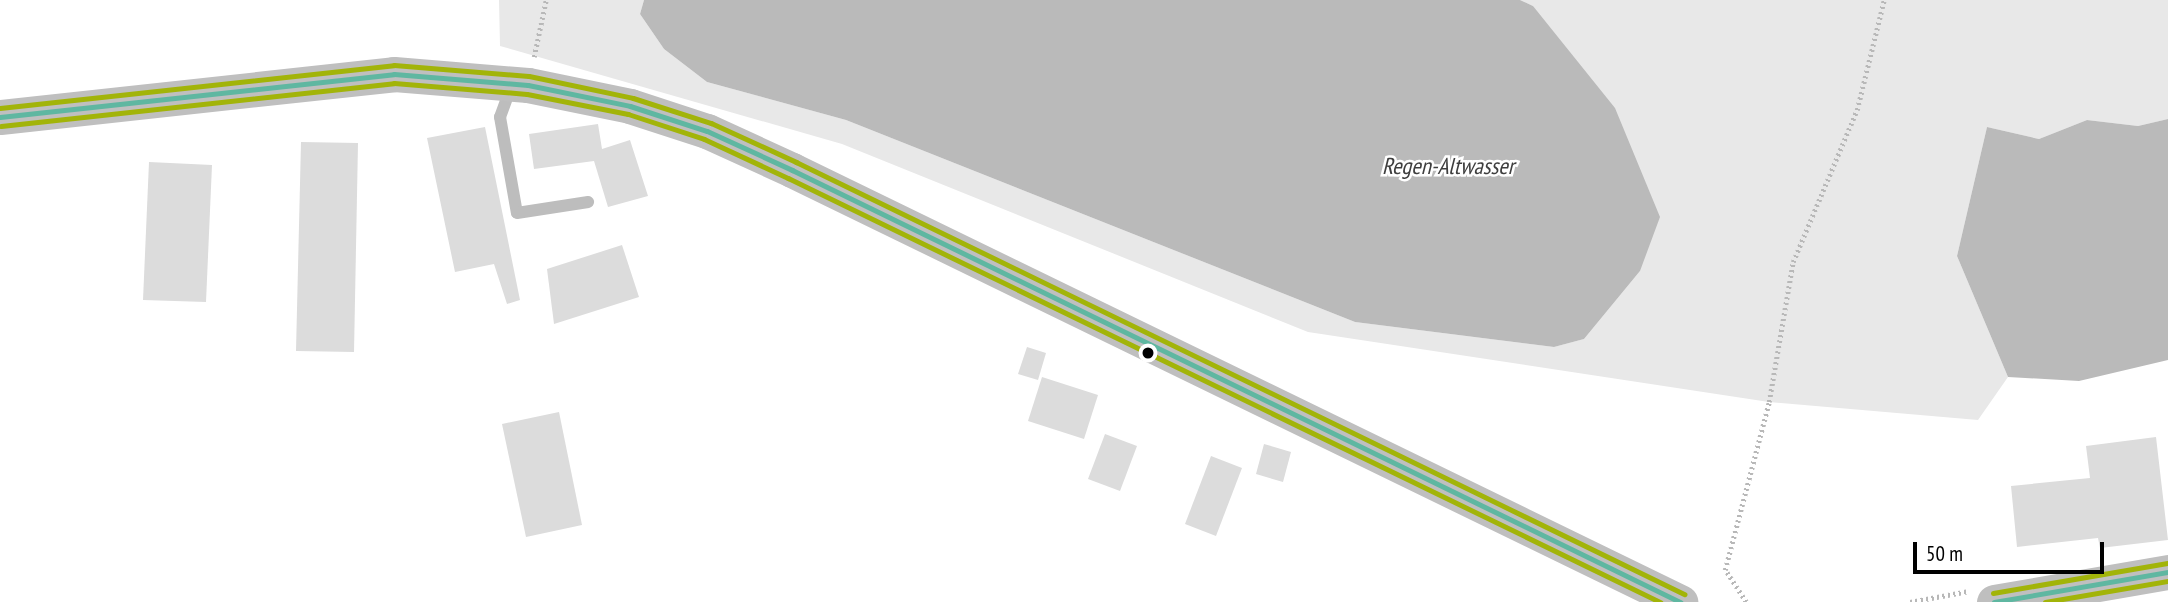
<!DOCTYPE html>
<style>
body{margin:0}
#map{position:relative;width:2168px;height:602px;overflow:hidden;background:#fff;font-family:"PT Sans Narrow",sans-serif}
div>[style]{position:absolute}
.green>*{inset:0;background:#e8e8e8}
.water>*{inset:0;background:#bababa}
.building>*{inset:0;background:#dcdcdc}
.path>*{height:4.5px;margin-top:-2.25px;transform-origin:0;background:repeating-linear-gradient(90deg,#b8b8b8 0 2px,transparent 0 5.5px)}
.lane>*{height:12px;margin:-6px;padding:0 6px;transform-origin:6px;border-radius:6px;background:#bdbdbd}
.secondary>*{height:35px;margin:-17.5px;padding:0 17.5px;transform-origin:17.5px;border-radius:17.5px;background:#bfbfbf}
.bus-1>*{height:5px;margin:-2.5px;padding:0 2.5px;transform-origin:2.5px;border-radius:2.5px;background:#5fb7a1}
.bus-2>*{height:5px;margin:-2.5px;padding:0 2.5px;transform-origin:2.5px;border-radius:2.5px;background:#a2b409}
.bus-3>*{height:5px;margin:-2.5px;padding:0 2.5px;transform-origin:2.5px;border-radius:2.5px;background:#a2b409}
.dots>*{width:19px;height:19px;translate:-50% -50%;box-sizing:border-box;border:4px solid #fff;border-radius:50%}
span{translate:-50% -50%;white-space:nowrap;text-align:center;line-height:1.15;-webkit-text-stroke:5px #fff;paint-order:stroke}
.water-label{font-size:23px;color:#3e3e3e;font-style:italic}
.scale{position:absolute;left:1913px;top:542px;width:191px;height:32px;box-sizing:border-box;border:4px solid #000;border-top:0;padding-left:9px;font-size:21px;line-height:24px;white-space:nowrap;color:#000;-webkit-text-stroke:5px #fff;paint-order:stroke}
</style>
<div id="map">
<div class="green">
<i style="clip-path:polygon(499px 0,644px 0,640px 14px,664px 49px,707px 82px,846px 120px,1355px 322px,1554px 347px,1584px 339px,1640px 271px,1533px 6px,1520px 0,2168px 0,2168px 119px,2138px 126px,2087px 120px,2039px 139px,1987px 127px,1957px 256px,2008px 377px,1978px 420px,1769px 402px,1308px 332px,842px 144px,500px 46px)"></i>
</div>
<div class="water">
<i style="clip-path:polygon(644px 0,1520px 0,1533px 6px,1615px 108px,1660px 217px,1640px 271px,1584px 339px,1554px 347px,1355px 322px,846px 120px,707px 82px,664px 49px,640px 14px)"></i>
<i style="clip-path:polygon(2168px 119px,2168px 360px,2079px 381px,2008px 377px,1957px 256px,1987px 127px,2039px 139px,2087px 120px,2138px 126px)"></i>
</div>
<div class="building">
<i style="clip-path:polygon(598px 124px,602px 149px,630px 140px,648px 196px,608px 207px,594px 161px,534px 169px,529px 134px)"></i>
<i style="clip-path:polygon(485px 127px,520px 300px,507px 304px,494px 264px,455px 272px,427px 138px)"></i>
<i style="clip-path:polygon(301px 142px,358px 143px,354px 352px,296px 351px)"></i>
<i style="clip-path:polygon(149px 162px,212px 165px,206px 302px,143px 300px)"></i>
<i style="clip-path:polygon(622px 245px,639px 297px,554px 324px,547px 269px)"></i>
<i style="clip-path:polygon(1027px 347px,1046px 353px,1038px 380px,1018px 374px)"></i>
<i style="clip-path:polygon(1042px 377px,1098px 395px,1084px 439px,1028px 421px)"></i>
<i style="clip-path:polygon(559px 412px,582px 525px,526px 537px,502px 424px)"></i>
<i style="clip-path:polygon(1105px 434px,1137px 446px,1120px 491px,1088px 479px)"></i>
<i style="clip-path:polygon(2156px 437px,2168px 540px,2100px 548px,2098px 538px,2017px 547px,2011px 486px,2090px 478px,2086px 446px)"></i>
<i style="clip-path:polygon(1264px 444px,1291px 452px,1283px 482px,1256px 474px)"></i>
<i style="clip-path:polygon(1211px 456px,1242px 468px,1216px 536px,1185px 524px)"></i>
</div>
<div class="path">
<i style="left:534px;top:57px;width:58px;rotate:-78.1deg"></i>
<i style="left:1746px;top:602px;width:38px;rotate:-123deg"></i>
<i style="left:1725px;top:570px;width:174px;rotate:-75.3deg"></i>
<i style="left:1769px;top:402px;width:142px;rotate:-80.3deg"></i>
<i style="left:1793px;top:262px;width:165px;rotate:-67.2deg"></i>
<i style="left:1857px;top:110px;width:113px;rotate:-76.2deg"></i>
<i style="left:1910px;top:602px;width:60px;rotate:-10.6deg"></i>
</div>
<div class="lane">
<i style="left:511px;top:87px;width:32px;rotate:110deg"></i>
<i style="left:500px;top:117px;width:97px;rotate:80deg"></i>
<i style="left:517px;top:213px;width:72px;rotate:-8.8deg"></i>
</div>
<div class="secondary">
<i style="left:0;top:117px;width:396px;rotate:-6.2deg"></i>
<i style="left:394px;top:74px;width:134px;rotate:4.7deg"></i>
<i style="left:528px;top:85px;width:104px;rotate:11.6deg"></i>
<i style="left:630px;top:106px;width:81px;rotate:18deg"></i>
<i style="left:707px;top:131px;width:94px;rotate:24.6deg"></i>
<i style="left:792px;top:170px;width:988px;rotate:25.94deg"></i>
<i style="left:1994px;top:602px;width:177px;rotate:-9.8deg"></i>
</div>
<div class="bus-1">
<i style="left:0;top:117px;width:396px;rotate:-6.2deg"></i>
<i style="left:394px;top:74px;width:134px;rotate:4.7deg"></i>
<i style="left:528px;top:85px;width:104px;rotate:11.6deg"></i>
<i style="left:630px;top:106px;width:81px;rotate:18deg"></i>
<i style="left:707px;top:131px;width:94px;rotate:24.6deg"></i>
<i style="left:792px;top:170px;width:988px;rotate:25.94deg"></i>
<i style="left:1994px;top:602px;width:177px;rotate:-9.8deg"></i>
</div>
<div class="bus-2">
<i style="left:1px;top:126px;width:395px;rotate:-6.2deg"></i>
<i style="left:394px;top:83px;width:133px;rotate:4.7deg"></i>
<i style="left:527px;top:94px;width:103px;rotate:11.2deg"></i>
<i style="left:628px;top:114px;width:80px;rotate:18.2deg"></i>
<i style="left:704px;top:139px;width:93px;rotate:24.9deg"></i>
<i style="left:788px;top:178px;width:970px;rotate:25.93deg"></i>
<i style="left:2045px;top:602px;width:125px;rotate:-9.7deg"></i>
</div>
<div class="bus-3">
<i style="left:0;top:108px;width:396px;rotate:-6.2deg"></i>
<i style="left:394px;top:65px;width:135px;rotate:4.7deg"></i>
<i style="left:529px;top:76px;width:106px;rotate:11.9deg"></i>
<i style="left:633px;top:98px;width:82px;rotate:17.8deg"></i>
<i style="left:711px;top:123px;width:94px;rotate:24.6deg"></i>
<i style="left:796px;top:162px;width:988px;rotate:25.94deg"></i>
<i style="left:1993px;top:593px;width:177px;rotate:-9.8deg"></i>
</div>
<div class="dots">
<i style="left:1148px;top:353px;background:#000"></i>
</div>
<div class="water-label">
<span style="left:1448px;top:166px">Regen-Altwasser</span>
</div>
<div class="scale">50 m</div>
</div>
